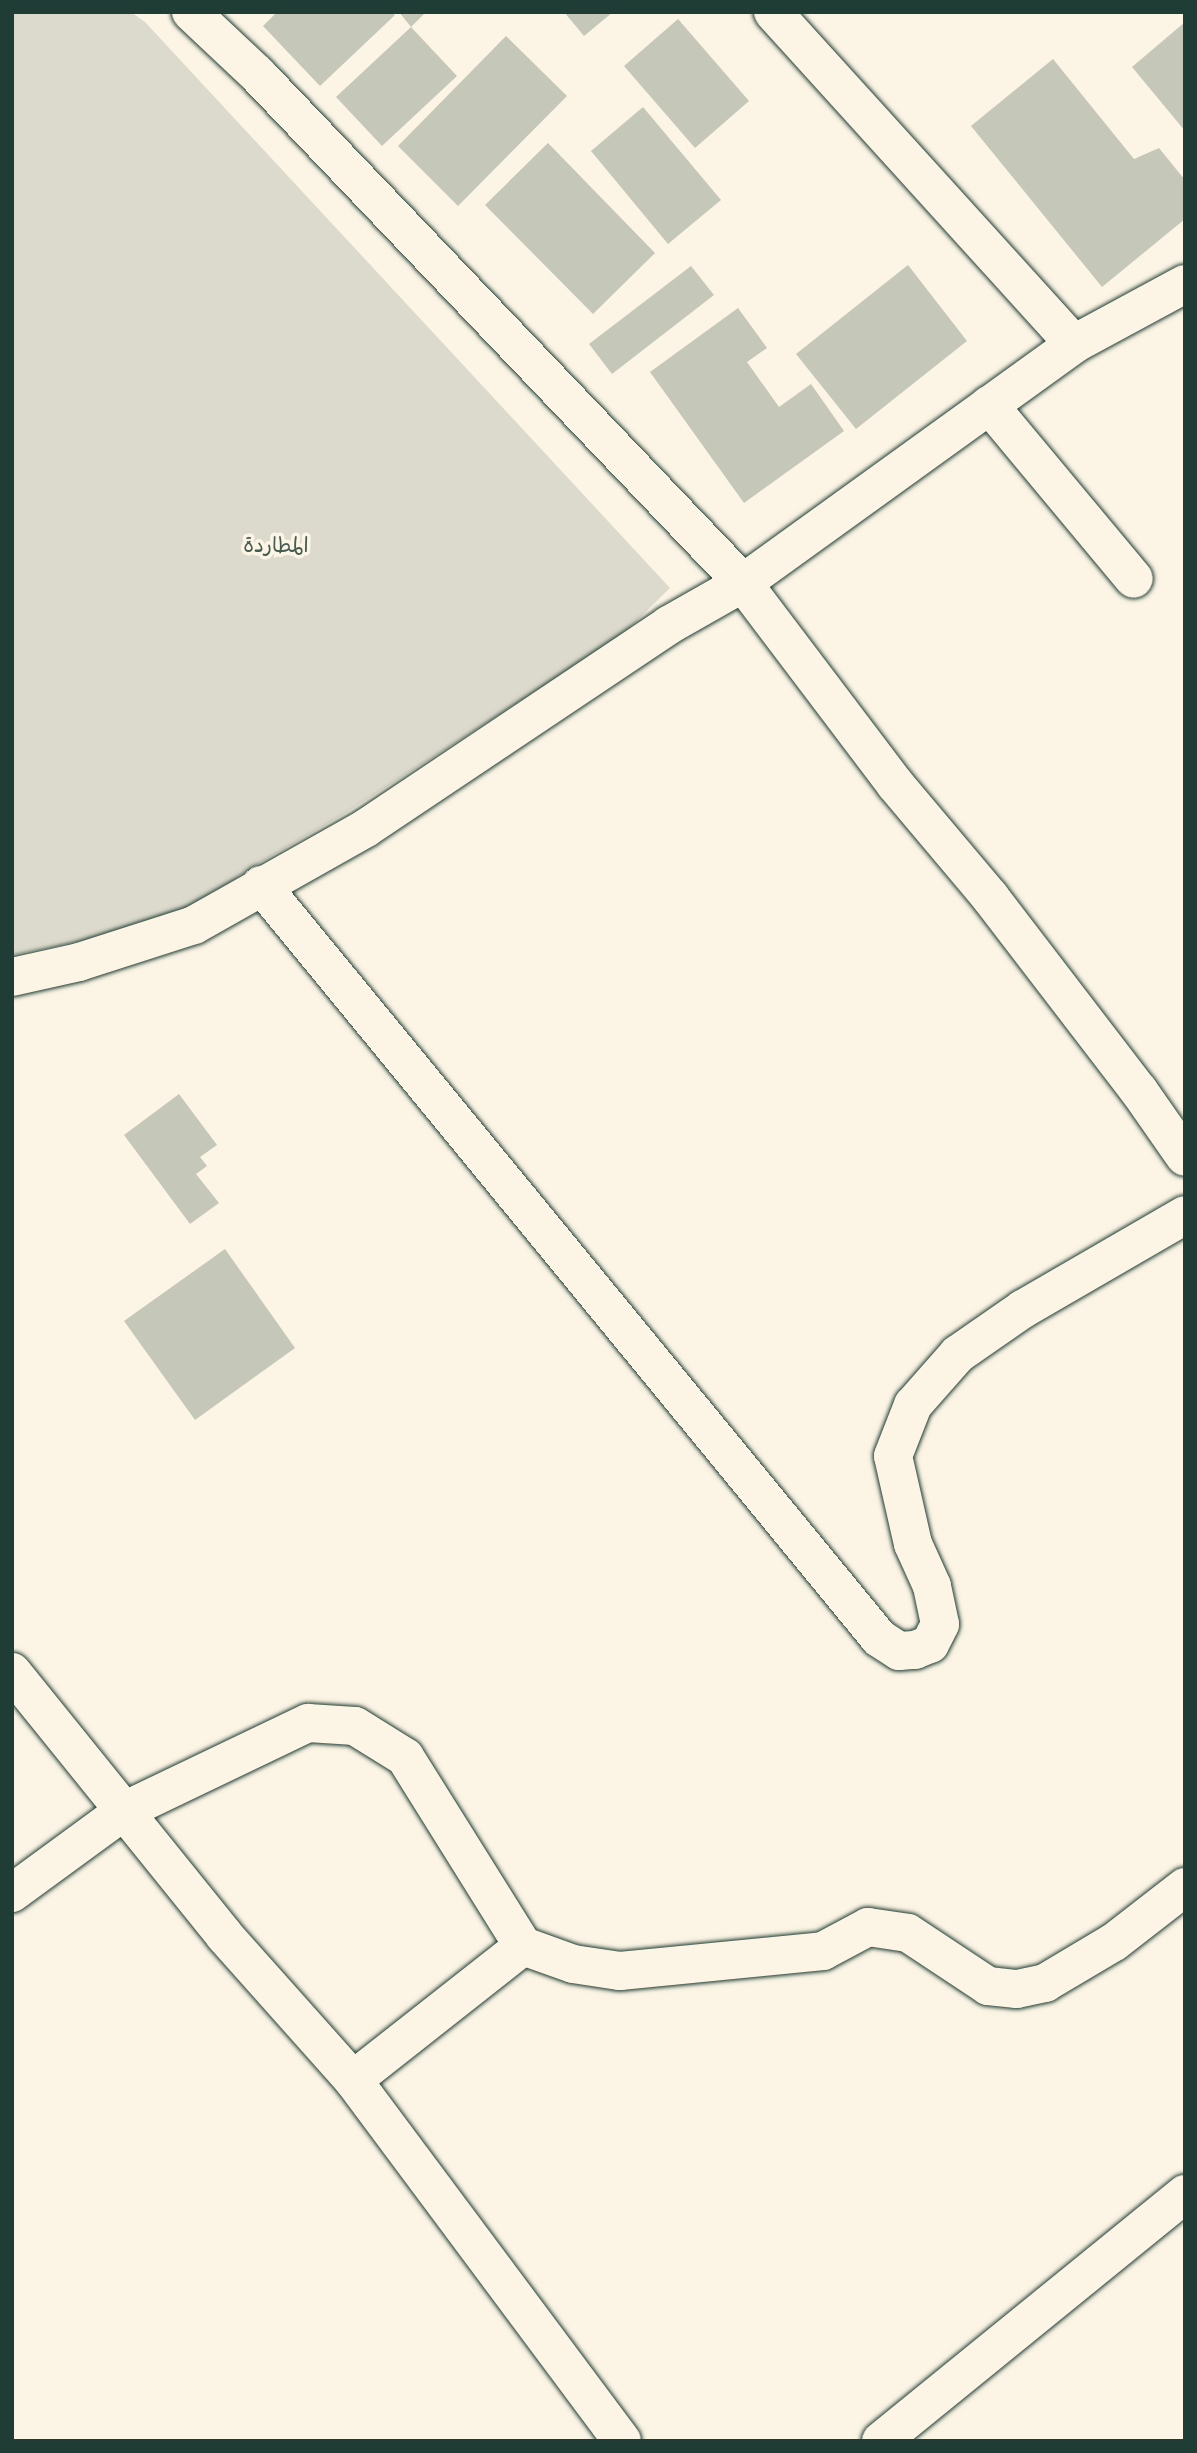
<!DOCTYPE html>
<meta charset="utf-8">
<style>
body{margin:0}
#map{position:relative;width:1197px;height:2453px;overflow:hidden;background:#fcf5e5;font-family:Kalam,"Playpen Sans Arabic",sans-serif}
div>[style]{position:absolute}
.green>*{inset:0;background:#dcdacc}
.building>*{inset:0;background:#c5c7b9}
.roads{filter:drop-shadow(0 0 2px #1f3d34) drop-shadow(0 0 2px #1f3d34)}
.minor>*{height:38px;margin:-19px;padding:0 19px;transform-origin:19px;border-radius:19px;background:#fcf5e5}
.tertiary>*{height:38px;margin:-19px;padding:0 19px;transform-origin:19px;border-radius:19px;background:#fcf5e5}
span{translate:-50% -50%;white-space:nowrap;text-align:center;line-height:1.15;-webkit-text-stroke:7px #fcf5e5;paint-order:stroke}
.park-label{font-size:21px;color:#455c52}
.frame{position:absolute;inset:0;border:14px solid #1f3d34;pointer-events:none}
</style>
<div id="map">
<div class="green">
<i style="clip-path:polygon(12px 12px,131px 12px,145px 22px,670px 588px,619px 638px,344px 814px,249px 869px,174px 922px,12px 955px)"></i>
</div>
<div class="building">
<i style="clip-path:polygon(277px 12px,391px 12px,395px 15px,320px 86px,263px 26px)"></i>
<i style="clip-path:polygon(399px 12px,426px 12px,411px 27px)"></i>
<i style="clip-path:polygon(564px 12px,613px 12px,584px 36px)"></i>
<i style="clip-path:polygon(678px 19px,749px 101px,695px 148px,624px 66px)"></i>
<i style="clip-path:polygon(1185px 22px,1185px 131px,1132px 67px)"></i>
<i style="clip-path:polygon(411px 27px,457px 76px,382px 146px,336px 97px)"></i>
<i style="clip-path:polygon(506px 36px,567px 96px,458px 206px,398px 146px)"></i>
<i style="clip-path:polygon(1053px 59px,1134px 159px,1159px 148px,1185px 180px,1185px 219px,1102px 287px,971px 126px)"></i>
<i style="clip-path:polygon(643px 107px,721px 200px,668px 244px,591px 151px)"></i>
<i style="clip-path:polygon(548px 143px,655px 253px,593px 314px,485px 205px)"></i>
<i style="clip-path:polygon(908px 265px,967px 341px,856px 429px,796px 354px)"></i>
<i style="clip-path:polygon(691px 266px,714px 295px,612px 374px,589px 344px)"></i>
<i style="clip-path:polygon(738px 308px,767px 348px,747px 362px,779px 407px,811px 384px,844px 431px,744px 503px,650px 372px)"></i>
<i style="clip-path:polygon(179px 1094px,217px 1145px,200px 1157px,207px 1166px,196px 1174px,219px 1203px,190px 1224px,124px 1135px)"></i>
<i style="clip-path:polygon(225px 1249px,295px 1348px,195px 1420px,124px 1321px)"></i>
</div>
<div class="roads">
<div class="minor">
<i style="left:191px;top:12px;width:91px;rotate:43.2deg"></i>
<i style="left:257px;top:74px;width:704px;rotate:46.32deg"></i>
<i style="left:743px;top:583px;width:252px;rotate:52.9deg"></i>
<i style="left:895px;top:784px;width:148px;rotate:49.9deg"></i>
<i style="left:990px;top:897px;width:245px;rotate:52.5deg"></i>
<i style="left:1139px;top:1091px;width:80px;rotate:55.1deg"></i>
<i style="left:773px;top:12px;width:448px;rotate:47.8deg"></i>
<i style="left:989px;top:405px;width:226px;rotate:50.2deg"></i>
<i style="left:261px;top:885px;width:974px;rotate:50.62deg"></i>
<i style="left:879px;top:1638px;width:24px;rotate:33deg"></i>
<i style="left:899px;top:1651px;width:16px;rotate:-4deg"></i>
<i style="left:915px;top:1650px;width:16px;rotate:-22deg"></i>
<i style="left:930px;top:1644px;width:22px;rotate:-63deg"></i>
<i style="left:940px;top:1624px;width:39px;rotate:-102deg"></i>
<i style="left:932px;top:1586px;width:46px;rotate:-114.3deg"></i>
<i style="left:913px;top:1544px;width:90px;rotate:-102.8deg"></i>
<i style="left:893px;top:1456px;width:55px;rotate:-68.6deg"></i>
<i style="left:913px;top:1405px;width:68px;rotate:-48.6deg"></i>
<i style="left:958px;top:1354px;width:79px;rotate:-34.7deg"></i>
<i style="left:1023px;top:1309px;width:187px;rotate:-30.1deg"></i>
<i style="left:12px;top:977px;width:69px;rotate:-12.6deg"></i>
<i style="left:79px;top:962px;width:121px;rotate:-17.8deg"></i>
<i style="left:194px;top:925px;width:197px;rotate:-29.4deg"></i>
<i style="left:366px;top:828px;width:365px;rotate:-33.8deg"></i>
<i style="left:669px;top:625px;width:85px;rotate:-29.6deg"></i>
<i style="left:743px;top:583px;width:408px;rotate:-35.8deg"></i>
<i style="left:1074px;top:344px;width:126px;rotate:-28.4deg"></i>
<i style="left:12px;top:1672px;width:338px;rotate:51.1deg"></i>
<i style="left:224px;top:1935px;width:194px;rotate:48.3deg"></i>
<i style="left:353px;top:2080px;width:450px;rotate:53.3deg"></i>
<i style="left:12px;top:1893px;width:139px;rotate:-36.2deg"></i>
<i style="left:124px;top:1811px;width:204px;rotate:-25.6deg"></i>
<i style="left:308px;top:1723px;width:47px;rotate:3.7deg"></i>
<i style="left:355px;top:1726px;width:59px;rotate:31.8deg"></i>
<i style="left:405px;top:1757px;width:223px;rotate:58deg"></i>
<i style="left:353px;top:2080px;width:216px;rotate:-38.2deg"></i>
<i style="left:523px;top:1946px;width:53px;rotate:19.8deg"></i>
<i style="left:573px;top:1964px;width:48px;rotate:8.5deg"></i>
<i style="left:620px;top:1971px;width:204px;rotate:-5.6deg"></i>
<i style="left:823px;top:1951px;width:51px;rotate:-28.1deg"></i>
<i style="left:868px;top:1927px;width:40px;rotate:8.5deg"></i>
<i style="left:908px;top:1933px;width:96px;rotate:33.5deg"></i>
<i style="left:988px;top:1986px;width:29px;rotate:6deg"></i>
<i style="left:1017px;top:1989px;width:29px;rotate:-12deg"></i>
<i style="left:1045px;top:1983px;width:80px;rotate:-30.7deg"></i>
<i style="left:1114px;top:1942px;width:90px;rotate:-37.8deg"></i>
</div>
<div class="tertiary">
<i style="left:881px;top:2441px;width:392px;rotate:-39.1deg"></i>
</div>
</div>
<div class="park-label">
<span style="left:276px;top:547px">المطاردة</span>
</div>
<div class="frame"></div>
</div>
